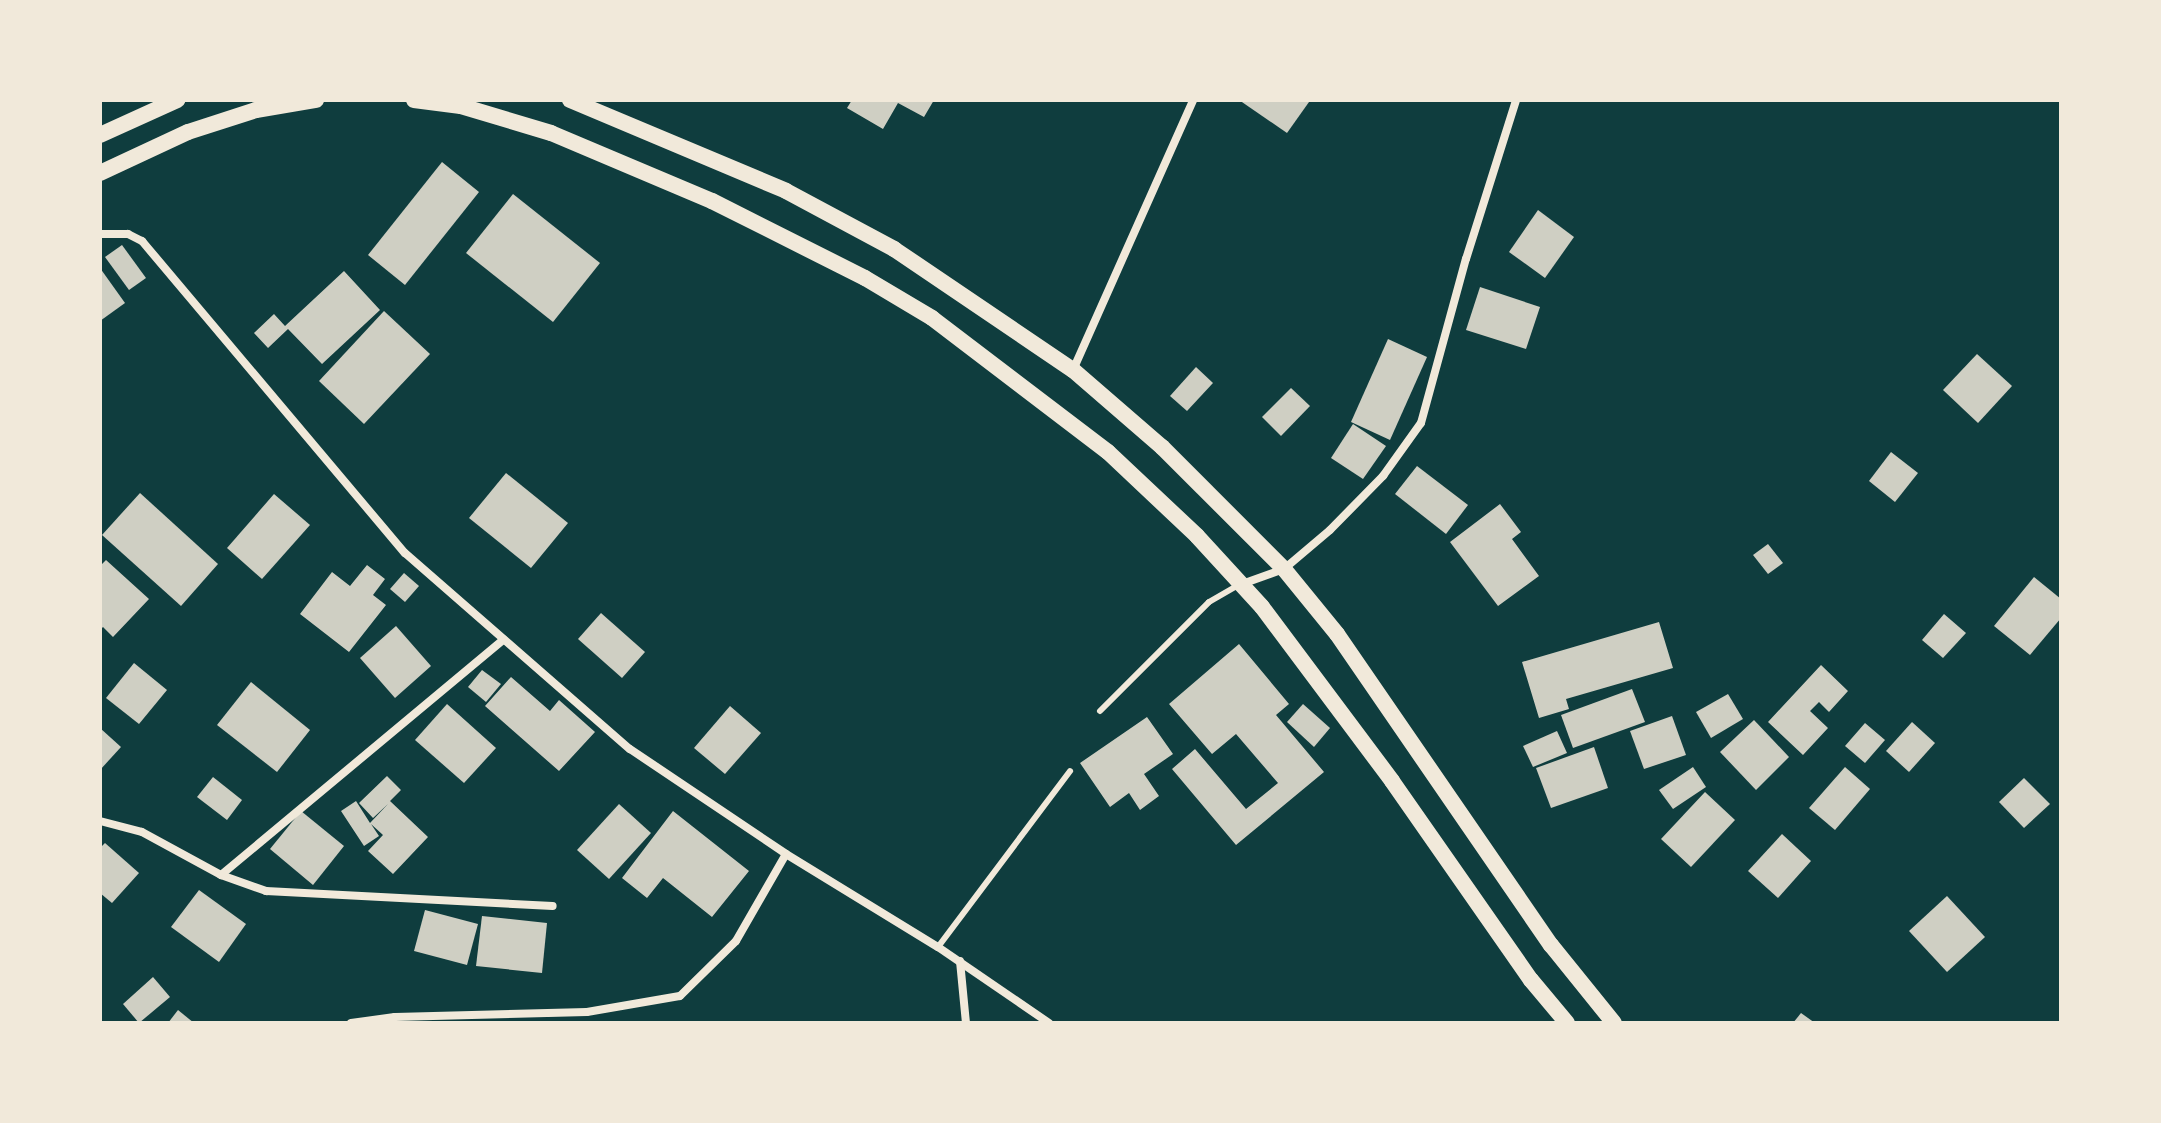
<!DOCTYPE html>
<style>
body{margin:0}
#map{position:relative;width:2161px;height:1123px;overflow:hidden;background:#0f3d3e;font-family:"Titillium Web",sans-serif}
div>[style]{position:absolute}
.building>*{inset:0;background:#cfcfc3}
.service>*{height:6px;margin:-3px;padding:0 3px;transform-origin:3px;border-radius:3px;background:#f1e9da}
.minor>*{height:8px;margin:-4px;padding:0 4px;transform-origin:4px;border-radius:4px;background:#f1e9da}
.secondary>*{height:16px;margin:-8px;padding:0 8px;transform-origin:8px;border-radius:8px;background:#f1e9da}
span{translate:-50% -50%;white-space:nowrap;text-align:center;line-height:1.15;-webkit-text-stroke:6px #f1e9da;paint-order:stroke}
.frame{position:absolute;inset:0;border:102px solid #f1e9da;pointer-events:none}
</style>
<div id="map">
<div class="building">
<i style="clip-path:polygon(852px 100px,934px 100px,924px 117px,898px 103px,883px 129px,847px 108px)"></i>
<i style="clip-path:polygon(1239px 100px,1305px 100px,1309px 102px,1287px 133px)"></i>
<i style="clip-path:polygon(442px 162px,479px 192px,405px 285px,368px 255px)"></i>
<i style="clip-path:polygon(513px 194px,600px 263px,553px 322px,466px 253px)"></i>
<i style="clip-path:polygon(1538px 210px,1574px 237px,1545px 278px,1509px 252px)"></i>
<i style="clip-path:polygon(122px 245px,146px 278px,129px 290px,105px 257px)"></i>
<i style="clip-path:polygon(100px 268px,125px 303px,100px 321px)"></i>
<i style="clip-path:polygon(344px 271px,380px 310px,322px 364px,288px 329px,268px 348px,254px 333px,274px 314px,285px 326px)"></i>
<i style="clip-path:polygon(1480px 287px,1540px 307px,1526px 349px,1466px 330px)"></i>
<i style="clip-path:polygon(384px 311px,430px 354px,364px 424px,319px 381px)"></i>
<i style="clip-path:polygon(1388px 339px,1427px 357px,1390px 440px,1351px 422px)"></i>
<i style="clip-path:polygon(1977px 354px,2012px 386px,1978px 423px,1943px 390px)"></i>
<i style="clip-path:polygon(1196px 367px,1213px 383px,1187px 411px,1170px 396px)"></i>
<i style="clip-path:polygon(1291px 388px,1310px 406px,1281px 436px,1262px 417px)"></i>
<i style="clip-path:polygon(1353px 424px,1386px 446px,1363px 479px,1331px 458px)"></i>
<i style="clip-path:polygon(1891px 452px,1918px 473px,1895px 502px,1869px 481px)"></i>
<i style="clip-path:polygon(1417px 466px,1468px 505px,1446px 534px,1395px 494px)"></i>
<i style="clip-path:polygon(506px 473px,568px 523px,531px 568px,469px 518px)"></i>
<i style="clip-path:polygon(140px 493px,218px 564px,181px 606px,102px 535px)"></i>
<i style="clip-path:polygon(274px 494px,310px 525px,262px 579px,227px 548px)"></i>
<i style="clip-path:polygon(1500px 504px,1521px 532px,1512px 539px,1539px 576px,1498px 606px,1450px 542px)"></i>
<i style="clip-path:polygon(1768px 544px,1783px 563px,1768px 574px,1753px 555px)"></i>
<i style="clip-path:polygon(106px 560px,149px 599px,113px 637px,103px 627px,100px 630px,100px 566px)"></i>
<i style="clip-path:polygon(367px 565px,385px 579px,373px 595px,386px 605px,349px 652px,300px 614px,332px 572px,350px 586px)"></i>
<i style="clip-path:polygon(404px 573px,419px 586px,405px 602px,390px 589px)"></i>
<i style="clip-path:polygon(2034px 577px,2061px 599px,2061px 618px,2030px 655px,1994px 626px)"></i>
<i style="clip-path:polygon(601px 613px,645px 652px,622px 678px,578px 639px)"></i>
<i style="clip-path:polygon(1944px 614px,1966px 633px,1943px 658px,1922px 640px)"></i>
<i style="clip-path:polygon(1659px 622px,1673px 668px,1566px 699px,1569px 709px,1539px 718px,1522px 662px)"></i>
<i style="clip-path:polygon(396px 626px,431px 666px,395px 698px,360px 658px)"></i>
<i style="clip-path:polygon(1239px 644px,1289px 704px,1276px 715px,1324px 772px,1236px 845px,1172px 769px,1195px 749px,1246px 809px,1278px 783px,1236px 734px,1212px 754px,1169px 704px)"></i>
<i style="clip-path:polygon(134px 663px,167px 690px,139px 724px,106px 698px)"></i>
<i style="clip-path:polygon(1821px 665px,1848px 691px,1829px 712px,1819px 702px,1810px 711px,1828px 728px,1803px 755px,1768px 722px)"></i>
<i style="clip-path:polygon(482px 670px,501px 684px,486px 702px,468px 687px)"></i>
<i style="clip-path:polygon(511px 677px,550px 711px,559px 700px,595px 732px,559px 771px,485px 706px)"></i>
<i style="clip-path:polygon(251px 682px,310px 730px,277px 772px,217px 725px)"></i>
<i style="clip-path:polygon(1632px 689px,1645px 722px,1573px 748px,1561px 715px)"></i>
<i style="clip-path:polygon(1728px 694px,1743px 719px,1711px 738px,1696px 712px)"></i>
<i style="clip-path:polygon(447px 704px,496px 748px,464px 783px,415px 740px)"></i>
<i style="clip-path:polygon(1303px 704px,1330px 728px,1314px 747px,1287px 722px)"></i>
<i style="clip-path:polygon(730px 706px,761px 733px,725px 774px,694px 748px)"></i>
<i style="clip-path:polygon(1672px 716px,1686px 755px,1644px 769px,1630px 731px)"></i>
<i style="clip-path:polygon(1147px 717px,1173px 754px,1144px 774px,1159px 796px,1140px 810px,1129px 793px,1110px 807px,1080px 763px)"></i>
<i style="clip-path:polygon(1754px 720px,1789px 757px,1756px 790px,1720px 752px)"></i>
<i style="clip-path:polygon(1912px 722px,1935px 743px,1909px 772px,1886px 751px)"></i>
<i style="clip-path:polygon(1865px 723px,1885px 740px,1865px 763px,1845px 746px)"></i>
<i style="clip-path:polygon(100px 728px,121px 747px,100px 770px)"></i>
<i style="clip-path:polygon(1557px 731px,1567px 753px,1533px 767px,1523px 746px)"></i>
<i style="clip-path:polygon(1594px 747px,1608px 788px,1551px 808px,1536px 768px)"></i>
<i style="clip-path:polygon(1693px 767px,1706px 787px,1673px 809px,1659px 790px)"></i>
<i style="clip-path:polygon(1845px 767px,1870px 789px,1835px 830px,1809px 808px)"></i>
<i style="clip-path:polygon(387px 776px,401px 790px,390px 801px,428px 837px,393px 874px,368px 851px,383px 835px,371px 824px,379px 836px,364px 846px,341px 811px,356px 801px,370px 823px,388px 804px,373px 818px,359px 803px)"></i>
<i style="clip-path:polygon(213px 777px,242px 800px,227px 820px,197px 797px)"></i>
<i style="clip-path:polygon(2024px 778px,2050px 804px,2024px 828px,1999px 802px)"></i>
<i style="clip-path:polygon(1705px 792px,1735px 820px,1691px 867px,1661px 839px)"></i>
<i style="clip-path:polygon(619px 804px,651px 833px,609px 879px,577px 850px)"></i>
<i style="clip-path:polygon(301px 811px,344px 846px,313px 885px,270px 849px)"></i>
<i style="clip-path:polygon(673px 811px,749px 871px,712px 917px,663px 878px,647px 898px,622px 878px)"></i>
<i style="clip-path:polygon(1782px 834px,1811px 861px,1778px 898px,1748px 871px)"></i>
<i style="clip-path:polygon(105px 843px,139px 873px,112px 903px,100px 893px,100px 848px)"></i>
<i style="clip-path:polygon(199px 890px,246px 924px,219px 962px,171px 927px)"></i>
<i style="clip-path:polygon(1947px 896px,1985px 937px,1947px 972px,1909px 931px)"></i>
<i style="clip-path:polygon(425px 910px,478px 924px,467px 965px,414px 951px)"></i>
<i style="clip-path:polygon(482px 916px,547px 923px,542px 973px,476px 966px)"></i>
<i style="clip-path:polygon(153px 977px,170px 997px,139px 1023px,123px 1004px)"></i>
<i style="clip-path:polygon(178px 1010px,194px 1023px,168px 1023px)"></i>
<i style="clip-path:polygon(1801px 1013px,1815px 1023px,1793px 1023px)"></i>
</div>
<div class="service">
<i style="left:1100px;top:711px;width:154px;rotate:-45deg"></i>
<i style="left:1209px;top:602px;width:34px;rotate:-30deg"></i>
<i style="left:938px;top:947px;width:220px;rotate:-53.1deg"></i>
</div>
<div class="minor">
<i style="left:100px;top:234px;width:28px"></i>
<i style="left:128px;top:234px;width:16px;rotate:27deg"></i>
<i style="left:142px;top:241px;width:408px;rotate:49.9deg"></i>
<i style="left:405px;top:553px;width:298px;rotate:41.1deg"></i>
<i style="left:630px;top:749px;width:188px;rotate:33.9deg"></i>
<i style="left:786px;top:854px;width:178px;rotate:31.5deg"></i>
<i style="left:938px;top:947px;width:135px;rotate:34.4deg"></i>
<i style="left:1073px;top:370px;width:295px;rotate:-66deg"></i>
<i style="left:1242px;top:584px;width:45px;rotate:-19.7deg"></i>
<i style="left:1284px;top:569px;width:60px;rotate:-40.3deg"></i>
<i style="left:1330px;top:530px;width:76px;rotate:-45.5deg"></i>
<i style="left:1383px;top:476px;width:65px;rotate:-54.4deg"></i>
<i style="left:1421px;top:423px;width:170px;rotate:-74.7deg"></i>
<i style="left:1466px;top:259px;width:167px;rotate:-72.5deg"></i>
<i style="left:100px;top:821px;width:43px;rotate:14.7deg"></i>
<i style="left:142px;top:832px;width:90px;rotate:28.6deg"></i>
<i style="left:221px;top:875px;width:48px;rotate:19.6deg"></i>
<i style="left:266px;top:891px;width:287px;rotate:3deg"></i>
<i style="left:221px;top:875px;width:368px;rotate:-39.8deg"></i>
<i style="left:960px;top:961px;width:62px;rotate:84.5deg"></i>
<i style="left:351px;top:1023px;width:44px;rotate:-7.8deg"></i>
<i style="left:395px;top:1017px;width:192px;rotate:-1.5deg"></i>
<i style="left:587px;top:1012px;width:94px;rotate:-9.8deg"></i>
<i style="left:680px;top:996px;width:78px;rotate:-44.5deg"></i>
<i style="left:736px;top:941px;width:100px;rotate:-60.1deg"></i>
</div>
<div class="secondary">
<i style="left:414px;top:100px;width:47px;rotate:7.3deg"></i>
<i style="left:461px;top:106px;width:94px;rotate:16.7deg"></i>
<i style="left:551px;top:133px;width:175px;rotate:22.9deg"></i>
<i style="left:712px;top:201px;width:171px;rotate:26.7deg"></i>
<i style="left:865px;top:278px;width:78px;rotate:30.8deg"></i>
<i style="left:932px;top:318px;width:221px;rotate:37.3deg"></i>
<i style="left:1108px;top:452px;width:122px;rotate:43.3deg"></i>
<i style="left:1197px;top:536px;width:96px;rotate:47.5deg"></i>
<i style="left:1262px;top:607px;width:217px;rotate:53.2deg"></i>
<i style="left:1392px;top:781px;width:243px;rotate:55.1deg"></i>
<i style="left:1531px;top:980px;width:56px;rotate:50.1deg"></i>
<i style="left:570px;top:100px;width:234px;rotate:22.8deg"></i>
<i style="left:786px;top:191px;width:123px;rotate:28.2deg"></i>
<i style="left:894px;top:249px;width:216px;rotate:34.1deg"></i>
<i style="left:1073px;top:370px;width:118px;rotate:40.9deg"></i>
<i style="left:1162px;top:447px;width:173px;rotate:45deg"></i>
<i style="left:1284px;top:569px;width:84px;rotate:50.8deg"></i>
<i style="left:1337px;top:634px;width:378px;rotate:55.5deg"></i>
<i style="left:1551px;top:945px;width:100px;rotate:51.1deg"></i>
<i style="left:100px;top:135px;width:85px;rotate:-24.4deg"></i>
<i style="left:100px;top:173px;width:97px;rotate:-25deg"></i>
<i style="left:188px;top:132px;width:71px;rotate:-17.9deg"></i>
<i style="left:256px;top:110px;width:61px;rotate:-9.5deg"></i>
</div>
<div class="frame"></div>
</div>
